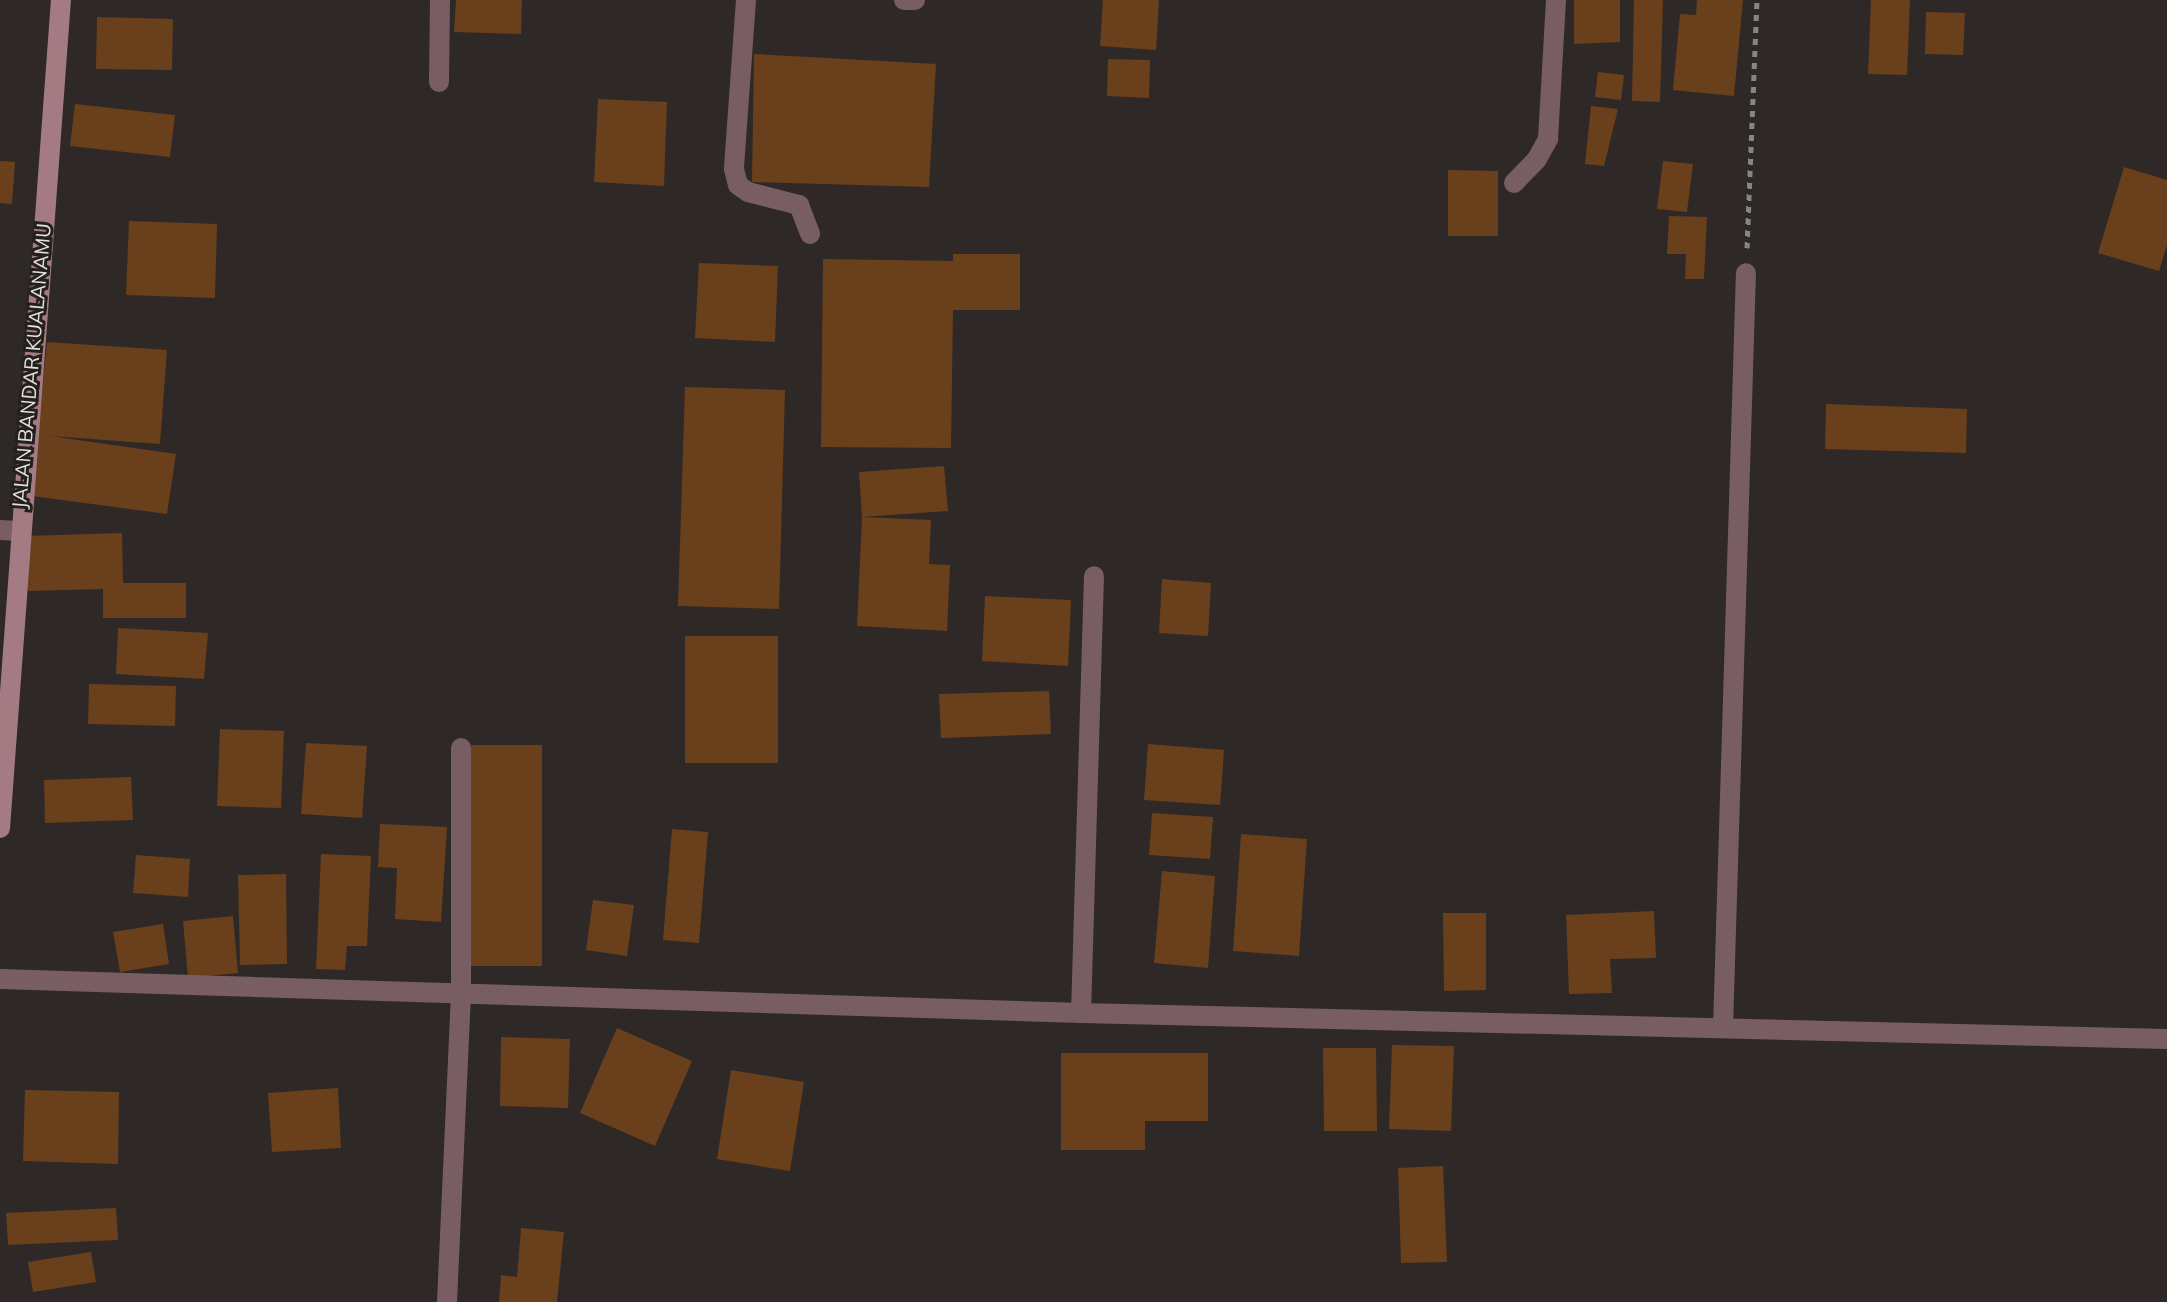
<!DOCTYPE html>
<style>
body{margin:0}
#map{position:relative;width:2167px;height:1302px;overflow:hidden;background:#2e2926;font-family:Mulish,sans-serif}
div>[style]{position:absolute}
.building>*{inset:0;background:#6a3f1c}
.path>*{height:5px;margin-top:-2.5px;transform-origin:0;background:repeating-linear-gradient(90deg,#898582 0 6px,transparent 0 12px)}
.lane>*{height:20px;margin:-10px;padding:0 10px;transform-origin:10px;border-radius:10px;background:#785e63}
.street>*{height:20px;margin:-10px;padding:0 10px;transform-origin:10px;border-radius:10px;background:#785e63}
.secondary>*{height:20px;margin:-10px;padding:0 10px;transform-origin:10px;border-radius:10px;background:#a47a83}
span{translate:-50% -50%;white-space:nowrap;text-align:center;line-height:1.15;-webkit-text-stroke:6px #24201d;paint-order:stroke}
.street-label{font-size:20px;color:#e3e0de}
</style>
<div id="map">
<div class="building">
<i style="clip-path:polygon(456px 0,522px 0,521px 34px,454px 32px)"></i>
<i style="clip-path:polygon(1103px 0,1159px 0,1156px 50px,1100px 46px)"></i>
<i style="clip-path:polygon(1574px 0,1620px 0,1620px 42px,1574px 44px)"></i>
<i style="clip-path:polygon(1634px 0,1663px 0,1660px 102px,1632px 101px)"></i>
<i style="clip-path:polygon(1697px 0,1743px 0,1734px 96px,1673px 90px,1680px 14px,1696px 15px)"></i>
<i style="clip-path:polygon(1871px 0,1910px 0,1907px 75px,1868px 74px)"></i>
<i style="clip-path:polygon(1926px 12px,1965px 13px,1963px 55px,1925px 54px)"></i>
<i style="clip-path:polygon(97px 17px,173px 19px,172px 70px,96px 69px)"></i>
<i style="clip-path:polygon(754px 54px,936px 64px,929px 187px,752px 182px)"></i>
<i style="clip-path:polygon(1108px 59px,1150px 60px,1149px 98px,1107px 96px)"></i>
<i style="clip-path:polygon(1598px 72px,1624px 75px,1621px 100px,1595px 97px)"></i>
<i style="clip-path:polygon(598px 99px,667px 102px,664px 186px,594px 182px)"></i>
<i style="clip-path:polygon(75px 104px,175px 115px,170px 157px,70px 146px)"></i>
<i style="clip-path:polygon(1591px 106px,1618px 109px,1604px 166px,1585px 164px)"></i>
<i style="clip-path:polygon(0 161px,15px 162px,12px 204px,0 203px)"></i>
<i style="clip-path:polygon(1663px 161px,1693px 164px,1687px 212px,1657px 209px)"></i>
<i style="clip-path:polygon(2124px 167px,2167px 180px,2167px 245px,2159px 271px,2098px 253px)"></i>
<i style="clip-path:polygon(1448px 170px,1498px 171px,1498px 236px,1448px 236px)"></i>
<i style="clip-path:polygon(1669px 216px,1707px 217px,1704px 279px,1685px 279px,1686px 254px,1667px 254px)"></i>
<i style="clip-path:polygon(129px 221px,217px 224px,215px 298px,126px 295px)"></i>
<i style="clip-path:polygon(953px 254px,1020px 254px,1020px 310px,953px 310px,951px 448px,821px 447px,823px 259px,953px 261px)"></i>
<i style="clip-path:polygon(699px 263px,778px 266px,775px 342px,695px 338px)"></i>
<i style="clip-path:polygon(47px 342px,167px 350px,160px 444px,50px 436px,176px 454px,167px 514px,32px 496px)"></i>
<i style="clip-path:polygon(685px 387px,785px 390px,779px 609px,678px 606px)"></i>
<i style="clip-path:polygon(1826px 404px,1967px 409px,1966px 453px,1825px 449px)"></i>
<i style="clip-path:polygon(944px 466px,948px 511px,862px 517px,859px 472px)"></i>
<i style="clip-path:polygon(862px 517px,931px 520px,929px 564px,950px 565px,947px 631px,857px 626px)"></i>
<i style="clip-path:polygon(122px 533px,123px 583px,186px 583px,186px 618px,103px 618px,103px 589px,28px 591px,26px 536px)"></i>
<i style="clip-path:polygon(1162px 579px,1211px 583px,1208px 636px,1159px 633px)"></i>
<i style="clip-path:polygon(985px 596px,1071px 600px,1068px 666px,982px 661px)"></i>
<i style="clip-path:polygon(118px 628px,208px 633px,204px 679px,116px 674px)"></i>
<i style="clip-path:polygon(685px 636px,778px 636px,778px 763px,685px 763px)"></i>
<i style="clip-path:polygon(89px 684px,176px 686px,175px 726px,88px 724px)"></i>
<i style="clip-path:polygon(1049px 691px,1051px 734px,941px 738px,939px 694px)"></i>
<i style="clip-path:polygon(220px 729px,284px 731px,281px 808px,217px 806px)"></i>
<i style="clip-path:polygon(306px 743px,367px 746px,362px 818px,301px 814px)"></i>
<i style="clip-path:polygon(1148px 744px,1224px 750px,1220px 805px,1144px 800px)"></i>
<i style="clip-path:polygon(471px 745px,542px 745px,542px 966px,471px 966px)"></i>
<i style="clip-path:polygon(131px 777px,133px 820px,45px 823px,44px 780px)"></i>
<i style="clip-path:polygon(1152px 813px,1213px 817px,1210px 859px,1149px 855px)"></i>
<i style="clip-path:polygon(380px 824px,447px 827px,441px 922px,395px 919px,397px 868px,378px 867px)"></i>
<i style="clip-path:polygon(672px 829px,708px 832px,699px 943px,663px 940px)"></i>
<i style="clip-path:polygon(1241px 834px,1307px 839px,1299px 956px,1233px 951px)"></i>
<i style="clip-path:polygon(321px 854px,371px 856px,367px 946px,347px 946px,345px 970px,316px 969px)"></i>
<i style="clip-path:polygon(136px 855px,190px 859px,188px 897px,133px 893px)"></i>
<i style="clip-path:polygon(1162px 871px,1215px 876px,1208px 968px,1154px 963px)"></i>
<i style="clip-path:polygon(286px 874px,287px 964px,240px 965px,238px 875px)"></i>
<i style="clip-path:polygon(593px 900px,634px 905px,627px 956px,586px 950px)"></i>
<i style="clip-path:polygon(1654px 911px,1656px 958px,1610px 959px,1612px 993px,1569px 994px,1566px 915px)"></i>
<i style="clip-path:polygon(1443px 913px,1486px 913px,1486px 990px,1444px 991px)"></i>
<i style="clip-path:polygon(233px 916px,238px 973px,188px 978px,183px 921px)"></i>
<i style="clip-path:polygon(163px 924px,169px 964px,120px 972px,113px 932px)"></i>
<i style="clip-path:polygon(617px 1028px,692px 1061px,655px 1146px,580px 1113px)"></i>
<i style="clip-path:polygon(501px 1037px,570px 1039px,568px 1108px,500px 1106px)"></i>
<i style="clip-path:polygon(1392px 1045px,1454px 1046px,1451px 1131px,1389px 1129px)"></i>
<i style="clip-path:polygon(1323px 1048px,1376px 1048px,1377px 1131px,1324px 1131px)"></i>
<i style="clip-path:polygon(1061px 1053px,1208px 1053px,1208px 1121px,1145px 1121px,1145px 1150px,1061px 1150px)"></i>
<i style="clip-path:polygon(731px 1070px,804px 1082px,790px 1171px,717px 1159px)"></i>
<i style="clip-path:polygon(338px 1088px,341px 1148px,272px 1152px,268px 1093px)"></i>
<i style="clip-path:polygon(25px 1090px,119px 1092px,118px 1164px,23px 1161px)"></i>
<i style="clip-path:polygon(1443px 1166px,1447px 1262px,1401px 1263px,1398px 1168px)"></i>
<i style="clip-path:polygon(116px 1208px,118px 1240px,8px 1245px,6px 1213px)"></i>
<i style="clip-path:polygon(521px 1228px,564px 1232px,557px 1302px,499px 1302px,501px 1275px,517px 1277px)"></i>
<i style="clip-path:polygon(91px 1252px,96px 1282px,33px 1292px,28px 1262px)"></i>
</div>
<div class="path">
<i style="left:1747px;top:248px;width:248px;rotate:-87.7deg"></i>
</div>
<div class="lane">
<i style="left:746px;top:0;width:169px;rotate:94.1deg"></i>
<i style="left:734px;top:169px;width:16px;rotate:76deg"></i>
<i style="left:738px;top:185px;width:12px;rotate:35deg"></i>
<i style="left:748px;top:192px;width:53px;rotate:14.3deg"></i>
<i style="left:799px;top:205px;width:31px;rotate:69deg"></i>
<i style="left:904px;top:0;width:11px"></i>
<i style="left:1514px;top:183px;width:33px;rotate:-46deg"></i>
<i style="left:1537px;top:159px;width:23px;rotate:-61deg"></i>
<i style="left:1548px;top:139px;width:139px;rotate:-86.7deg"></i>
</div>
<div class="street">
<i style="left:439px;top:82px;width:82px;rotate:-89.3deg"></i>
<i style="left:0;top:530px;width:18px;rotate:3deg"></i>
<i style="left:0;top:979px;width:1082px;rotate:1.8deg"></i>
<i style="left:1081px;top:1013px;width:1086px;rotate:1.37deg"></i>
<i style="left:1081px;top:1013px;width:437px;rotate:-88.3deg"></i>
<i style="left:1723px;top:1028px;width:755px;rotate:-88.26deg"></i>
<i style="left:447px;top:1302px;width:309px;rotate:-87.4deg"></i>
<i style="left:461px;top:993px;width:245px;rotate:-90deg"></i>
</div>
<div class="secondary">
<i style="left:0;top:828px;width:830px;rotate:-85.79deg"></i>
</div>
<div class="street-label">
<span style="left:31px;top:366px;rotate:-85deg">JALAN BANDAR KUALANAMU</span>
</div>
</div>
